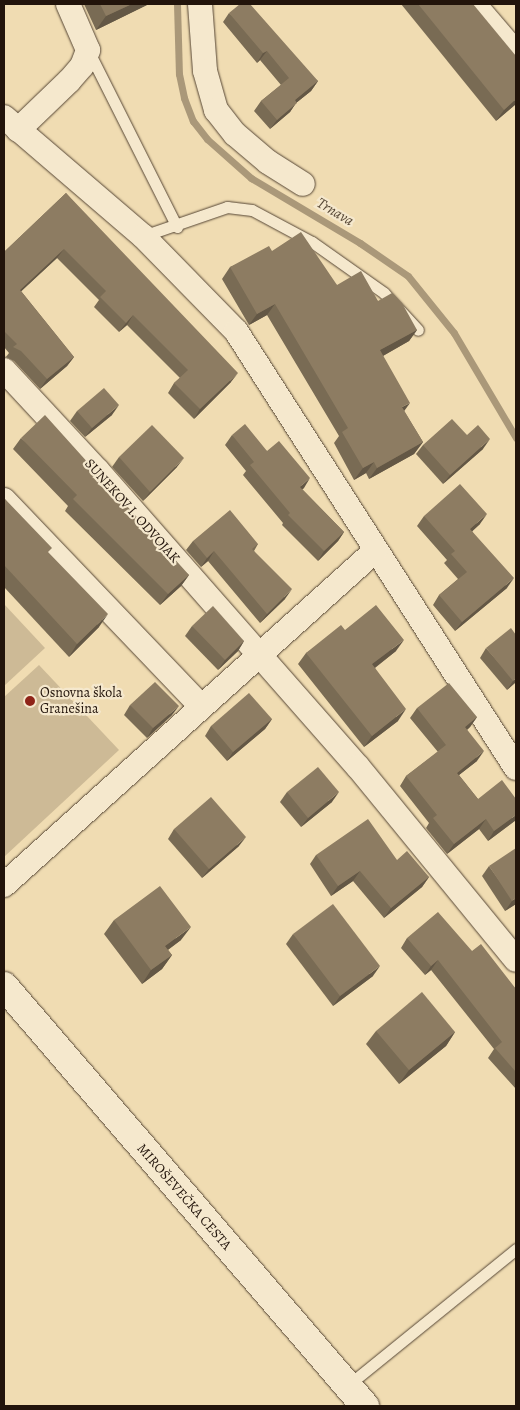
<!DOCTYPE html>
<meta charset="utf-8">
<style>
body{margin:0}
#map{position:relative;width:520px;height:1410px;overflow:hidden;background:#f0dcb2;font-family:Alegreya,serif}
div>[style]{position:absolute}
.green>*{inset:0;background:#cdba96}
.stream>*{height:7px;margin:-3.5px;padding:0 3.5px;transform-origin:3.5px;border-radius:3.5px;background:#aa9879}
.roads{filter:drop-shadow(0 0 1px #564635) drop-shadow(0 0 1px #564635)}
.lane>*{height:11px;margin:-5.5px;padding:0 5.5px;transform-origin:5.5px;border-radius:5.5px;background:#f5e8cd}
.street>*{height:24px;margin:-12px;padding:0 12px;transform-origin:12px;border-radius:12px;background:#f5e8cd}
.secondary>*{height:28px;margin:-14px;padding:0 14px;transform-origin:14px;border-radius:14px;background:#f5e8cd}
.wall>*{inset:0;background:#796b54}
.shaded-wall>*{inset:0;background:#635745}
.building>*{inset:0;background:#8d7c62}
.dots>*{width:14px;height:14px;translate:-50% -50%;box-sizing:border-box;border:2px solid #f5e8cd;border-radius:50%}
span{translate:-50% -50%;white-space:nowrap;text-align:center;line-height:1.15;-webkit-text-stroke:4.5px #f5e8cd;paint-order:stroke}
.street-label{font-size:14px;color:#22140b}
.poi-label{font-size:14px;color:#22140b}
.left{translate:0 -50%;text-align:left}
.water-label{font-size:15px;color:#584937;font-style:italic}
.frame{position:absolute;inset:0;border:5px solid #22140b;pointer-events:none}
</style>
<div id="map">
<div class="green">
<i style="clip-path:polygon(4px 604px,45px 648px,4px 686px)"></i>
<i style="clip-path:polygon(39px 665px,119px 750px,4px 857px,4px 697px)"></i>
</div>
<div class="stream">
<i style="left:177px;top:4px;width:70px;rotate:88.4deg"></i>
<i style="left:179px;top:74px;width:25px;rotate:78deg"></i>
<i style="left:184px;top:98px;width:25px;rotate:69deg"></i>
<i style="left:193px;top:121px;width:23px;rotate:52deg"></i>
<i style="left:207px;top:139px;width:59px;rotate:41.6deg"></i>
<i style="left:251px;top:178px;width:127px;rotate:30.8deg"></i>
<i style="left:360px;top:243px;width:58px;rotate:34.5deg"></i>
<i style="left:408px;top:276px;width:73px;rotate:51.1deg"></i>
<i style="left:454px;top:333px;width:122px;rotate:59.4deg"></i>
</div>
<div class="roads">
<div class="lane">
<i style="left:89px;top:52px;width:196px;rotate:63.3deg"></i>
<i style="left:143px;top:236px;width:89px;rotate:-19deg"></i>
<i style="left:227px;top:207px;width:25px;rotate:7deg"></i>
<i style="left:252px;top:210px;width:68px;rotate:28.1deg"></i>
<i style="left:312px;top:242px;width:88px;rotate:35.3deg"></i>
<i style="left:384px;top:293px;width:50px;rotate:47.4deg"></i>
<i style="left:347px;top:1386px;width:218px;rotate:-39deg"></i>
</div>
<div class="street">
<i style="left:200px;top:4px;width:67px;rotate:85.7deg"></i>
<i style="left:205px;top:71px;width:41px;rotate:74.2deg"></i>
<i style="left:216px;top:110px;width:31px;rotate:52deg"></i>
<i style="left:235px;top:134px;width:43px;rotate:40.3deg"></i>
<i style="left:268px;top:162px;width:41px;rotate:32.2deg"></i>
<i style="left:474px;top:4px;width:65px;rotate:49.4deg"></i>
<i style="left:4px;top:117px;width:183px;rotate:40.6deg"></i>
<i style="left:143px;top:236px;width:133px;rotate:45.6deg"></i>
<i style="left:236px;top:331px;width:519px;rotate:57.35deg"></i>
<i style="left:18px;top:130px;width:71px;rotate:-43.9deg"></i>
<i style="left:69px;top:81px;width:20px;rotate:-49deg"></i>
<i style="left:82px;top:66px;width:17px;rotate:-69deg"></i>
<i style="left:88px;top:50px;width:50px;rotate:-113.5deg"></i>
<i style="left:4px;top:370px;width:137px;rotate:47.1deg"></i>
<i style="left:97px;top:470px;width:395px;rotate:48.7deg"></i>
<i style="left:358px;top:767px;width:249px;rotate:50.7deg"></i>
<i style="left:4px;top:500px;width:286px;rotate:46.3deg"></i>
<i style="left:4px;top:885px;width:499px;rotate:-42deg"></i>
</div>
<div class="secondary">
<i style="left:4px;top:986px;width:554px;rotate:49.32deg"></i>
</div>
</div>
<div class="wall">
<i style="clip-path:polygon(84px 4px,149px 4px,96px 30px)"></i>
<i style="clip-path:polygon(401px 4px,473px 4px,516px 104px,496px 121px)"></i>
<i style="clip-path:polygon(229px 13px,318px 81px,311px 91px,296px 103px,290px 112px,270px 129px,254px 111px,261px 101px,281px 85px,260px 60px,257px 63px,223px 22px)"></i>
<i style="clip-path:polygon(66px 193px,231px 382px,194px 419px,168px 393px,174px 383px,180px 378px,127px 325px,119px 332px,94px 307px,99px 300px,57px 258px,21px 291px,74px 357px,67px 366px,40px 389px,14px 361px,6px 357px,9px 353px,4px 347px,4px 252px)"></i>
<i style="clip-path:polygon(272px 251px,337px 285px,378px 301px,417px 330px,409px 341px,383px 356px,404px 411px,423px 442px,414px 454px,369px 479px,366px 473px,354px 480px,334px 443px,339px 436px,267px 315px,249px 325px,222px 279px,230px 267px)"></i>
<i style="clip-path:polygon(77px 411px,112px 415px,85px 437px,70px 421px)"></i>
<i style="clip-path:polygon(232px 435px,267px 451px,304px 488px,302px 489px,344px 532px,338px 541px,318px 561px,282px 525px,283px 523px,243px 475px,246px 471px,225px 445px)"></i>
<i style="clip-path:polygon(467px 435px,483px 449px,443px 484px,416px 454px,423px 445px)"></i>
<i style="clip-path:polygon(21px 438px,189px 575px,181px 586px,160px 605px,65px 511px,68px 506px,13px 449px)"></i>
<i style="clip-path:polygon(119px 457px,177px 467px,143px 501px,112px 467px)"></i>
<i style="clip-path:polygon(4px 498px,48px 553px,99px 627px,69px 657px,4px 587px)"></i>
<i style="clip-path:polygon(424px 516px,480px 524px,472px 531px,507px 588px,455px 631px,433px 605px,439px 595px,458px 579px,444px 563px,447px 560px,417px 526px)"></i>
<i style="clip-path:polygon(193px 541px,258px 544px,254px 551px,285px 599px,260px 623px,208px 561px,201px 567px,186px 550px)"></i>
<i style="clip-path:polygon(192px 626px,244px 641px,238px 651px,218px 670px,185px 636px)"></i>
<i style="clip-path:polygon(345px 630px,396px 651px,375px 668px,398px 721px,364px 747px,298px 664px,306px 653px)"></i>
<i style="clip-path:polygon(486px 648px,516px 682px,507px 690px,480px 658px)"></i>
<i style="clip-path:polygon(130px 705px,172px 715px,147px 738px,124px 715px)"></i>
<i style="clip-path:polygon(417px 708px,477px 717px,470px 727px,467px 730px,477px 761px,459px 775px,478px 799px,516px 820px,488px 841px,479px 829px,447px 854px,426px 828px,429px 823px,400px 786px,406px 776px,438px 752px,410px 718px)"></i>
<i style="clip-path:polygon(272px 719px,265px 729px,227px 761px,205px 736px,211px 726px)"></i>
<i style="clip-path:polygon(287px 792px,332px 802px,301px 827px,280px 802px)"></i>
<i style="clip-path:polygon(174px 829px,239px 846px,202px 878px,168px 839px)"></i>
<i style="clip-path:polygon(316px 855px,397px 860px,429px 877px,422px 887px,384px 918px,353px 881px,331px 896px,310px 864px)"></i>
<i style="clip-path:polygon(489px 866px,516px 904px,505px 911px,482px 876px)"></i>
<i style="clip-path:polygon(114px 920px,181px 940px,168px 950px,172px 955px,162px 969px,142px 984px,104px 934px)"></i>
<i style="clip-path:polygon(293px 934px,373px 976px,333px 1006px,286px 944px)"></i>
<i style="clip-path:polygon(407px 938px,472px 951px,516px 989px,516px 1089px,488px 1058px,494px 1049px,431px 970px,425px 975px,401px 948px)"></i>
<i style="clip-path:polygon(376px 1031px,455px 1032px,446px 1046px,399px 1084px,366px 1044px)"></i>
</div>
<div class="shaded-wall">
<i style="clip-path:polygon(132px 4px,149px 4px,96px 30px,106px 16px)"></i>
<i style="clip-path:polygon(267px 51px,260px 60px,257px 63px,263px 53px)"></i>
<i style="clip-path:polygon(318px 81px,311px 91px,296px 103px,290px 112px,270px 129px,277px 120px,295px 100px)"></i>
<i style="clip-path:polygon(516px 99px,516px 104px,496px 121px,504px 110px)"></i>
<i style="clip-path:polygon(64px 249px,57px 258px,13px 299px,20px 290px)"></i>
<i style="clip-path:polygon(275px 304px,267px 315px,249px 325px,257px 314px)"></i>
<i style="clip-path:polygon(133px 315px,127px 325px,119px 332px,126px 323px)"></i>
<i style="clip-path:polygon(417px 330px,409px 341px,372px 362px,380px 350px)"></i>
<i style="clip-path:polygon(74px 357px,67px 366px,40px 389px,47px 379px)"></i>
<i style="clip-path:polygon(238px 373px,231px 382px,194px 419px,200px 409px)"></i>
<i style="clip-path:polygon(410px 403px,402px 414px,402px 407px)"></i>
<i style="clip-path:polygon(119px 405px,112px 415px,85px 437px,92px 428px)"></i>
<i style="clip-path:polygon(490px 439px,483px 449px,443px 484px,450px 475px)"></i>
<i style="clip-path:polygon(423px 442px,414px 454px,369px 479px,377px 468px)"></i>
<i style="clip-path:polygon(184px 458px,177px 467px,143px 501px,150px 492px)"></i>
<i style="clip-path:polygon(374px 462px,366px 473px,354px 480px,363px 468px)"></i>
<i style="clip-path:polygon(310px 478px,304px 488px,293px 497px,300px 487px)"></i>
<i style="clip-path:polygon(487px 514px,480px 524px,464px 539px,470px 529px)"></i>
<i style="clip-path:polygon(344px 532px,338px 541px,318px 561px,324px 551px)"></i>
<i style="clip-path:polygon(214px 551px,208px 561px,201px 567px,207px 558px)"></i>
<i style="clip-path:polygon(189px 575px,181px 586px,160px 605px,168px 594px)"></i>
<i style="clip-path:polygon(514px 578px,507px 588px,455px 631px,462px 622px)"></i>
<i style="clip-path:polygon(292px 589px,285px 599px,260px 623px,267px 614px)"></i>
<i style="clip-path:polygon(108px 614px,99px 627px,69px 657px,77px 644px)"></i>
<i style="clip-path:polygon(404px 640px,396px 651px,364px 676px,372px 664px)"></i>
<i style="clip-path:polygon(244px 641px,238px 651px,218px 670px,225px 660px)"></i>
<i style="clip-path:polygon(516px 678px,516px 682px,507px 690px,513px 681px)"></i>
<i style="clip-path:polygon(179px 706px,172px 715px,147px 738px,153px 728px)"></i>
<i style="clip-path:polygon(406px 709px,398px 721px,364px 747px,372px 736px)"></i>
<i style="clip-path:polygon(477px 717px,470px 727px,458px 737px,465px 727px)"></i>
<i style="clip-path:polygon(272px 719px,265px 729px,227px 761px,233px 752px)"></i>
<i style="clip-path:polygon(484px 751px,477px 761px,450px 782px,457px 773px)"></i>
<i style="clip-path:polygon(339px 792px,332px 802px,301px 827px,308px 818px)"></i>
<i style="clip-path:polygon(516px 815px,516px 820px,488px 841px,494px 831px)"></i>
<i style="clip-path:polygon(486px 819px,479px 829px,447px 854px,454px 844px)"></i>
<i style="clip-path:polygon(246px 837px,239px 846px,202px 878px,209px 869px)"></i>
<i style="clip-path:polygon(360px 871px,353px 881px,331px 896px,338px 886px)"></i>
<i style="clip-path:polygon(429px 877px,422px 887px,384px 918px,391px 908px)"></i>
<i style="clip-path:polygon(516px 898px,516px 904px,505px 911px,512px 901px)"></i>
<i style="clip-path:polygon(191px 927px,181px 940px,155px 959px,165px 946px)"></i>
<i style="clip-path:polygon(172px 955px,162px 969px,142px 984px,151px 970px)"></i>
<i style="clip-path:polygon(438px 960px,431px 970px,425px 975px,431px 966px)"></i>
<i style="clip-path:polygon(380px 966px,373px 976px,333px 1006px,340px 996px)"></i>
<i style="clip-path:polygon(455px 1032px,446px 1046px,399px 1084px,409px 1070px)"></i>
</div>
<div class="building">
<i style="clip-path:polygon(100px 4px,132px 4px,106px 16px)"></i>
<i style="clip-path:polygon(240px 4px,250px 4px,318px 81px,295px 100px,297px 103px,277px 120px,261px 101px,289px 78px,267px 51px,263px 53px,229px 13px)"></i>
<i style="clip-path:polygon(418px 4px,473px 4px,516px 56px,516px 99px,504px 110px)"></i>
<i style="clip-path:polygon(66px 193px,238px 373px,200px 409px,174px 383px,188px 370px,133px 315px,126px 323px,100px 297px,106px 291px,64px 249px,20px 290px,74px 357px,47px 379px,21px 351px,13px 347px,17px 344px,4px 331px,4px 252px)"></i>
<i style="clip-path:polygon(301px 232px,337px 285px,361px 271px,378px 301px,392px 293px,402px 303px,417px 330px,380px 350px,410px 403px,402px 407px,423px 442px,377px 468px,374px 462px,363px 468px,342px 432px,348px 428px,275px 304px,257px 314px,230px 267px,269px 246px,272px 251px)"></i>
<i style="clip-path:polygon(104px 388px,119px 405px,92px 428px,77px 411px)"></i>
<i style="clip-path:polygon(45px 415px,189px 575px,168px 594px,73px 499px,77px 495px,21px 438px)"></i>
<i style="clip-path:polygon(452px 419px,467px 435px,478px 425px,490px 439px,450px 475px,423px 445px)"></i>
<i style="clip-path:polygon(245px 424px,267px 451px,279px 441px,310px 478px,300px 487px,344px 532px,324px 551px,288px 515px,290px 513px,250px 465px,254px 462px,232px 435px)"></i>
<i style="clip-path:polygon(152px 425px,184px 458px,150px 492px,119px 457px)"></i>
<i style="clip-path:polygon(460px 484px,487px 514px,470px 529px,514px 578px,462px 622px,439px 595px,467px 572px,451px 554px,455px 551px,424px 516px)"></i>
<i style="clip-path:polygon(4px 498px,52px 548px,48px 552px,108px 614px,77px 644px,4px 565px)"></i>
<i style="clip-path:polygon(230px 510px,258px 544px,252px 549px,292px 589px,267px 614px,214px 551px,207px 558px,193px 541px)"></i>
<i style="clip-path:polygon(376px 605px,404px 640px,372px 664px,406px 709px,372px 736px,306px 653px,341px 625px,345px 630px)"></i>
<i style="clip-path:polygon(213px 606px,244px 641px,225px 660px,192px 626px)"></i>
<i style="clip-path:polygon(511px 628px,516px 635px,516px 678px,513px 681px,486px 648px)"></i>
<i style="clip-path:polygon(155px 682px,179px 706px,153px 728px,130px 705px)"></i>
<i style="clip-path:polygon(449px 683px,477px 717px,465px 727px,484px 751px,457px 773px,478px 799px,502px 780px,516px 799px,516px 815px,494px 831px,486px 819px,454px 844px,433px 818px,437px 815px,406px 776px,446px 745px,417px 708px)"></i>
<i style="clip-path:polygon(249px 693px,272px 719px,233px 752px,211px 726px)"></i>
<i style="clip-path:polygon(318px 767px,339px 792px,308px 818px,287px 792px)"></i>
<i style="clip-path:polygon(211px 797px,246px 837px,209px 869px,174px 829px)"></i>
<i style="clip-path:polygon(368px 819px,397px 860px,407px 851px,429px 877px,391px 908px,360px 871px,338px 886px,316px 855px)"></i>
<i style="clip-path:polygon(516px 848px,516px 898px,512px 901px,489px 866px)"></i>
<i style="clip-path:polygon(160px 886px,191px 927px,165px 946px,172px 955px,151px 970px,114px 920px)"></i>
<i style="clip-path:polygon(333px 904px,380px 966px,340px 996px,293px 934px)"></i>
<i style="clip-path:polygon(438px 912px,472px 951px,481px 944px,516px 989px,516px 1072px,495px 1048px,502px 1042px,438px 960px,431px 966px,407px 938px)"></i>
<i style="clip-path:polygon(422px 992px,455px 1032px,409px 1070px,376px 1031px)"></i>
</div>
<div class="dots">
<i style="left:30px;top:701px;background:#8f2418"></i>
</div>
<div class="street-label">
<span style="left:132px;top:511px;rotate:48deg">SUNEKOV I. ODVOJAK</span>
<span style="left:184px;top:1197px;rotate:49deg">MIROŠEVEČKA CESTA</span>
</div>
<div class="poi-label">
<span class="left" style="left:40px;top:701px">Osnovna škola<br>Granešina</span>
</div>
<div class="water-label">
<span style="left:335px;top:212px;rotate:31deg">Trnava</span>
</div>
<div class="frame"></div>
</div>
